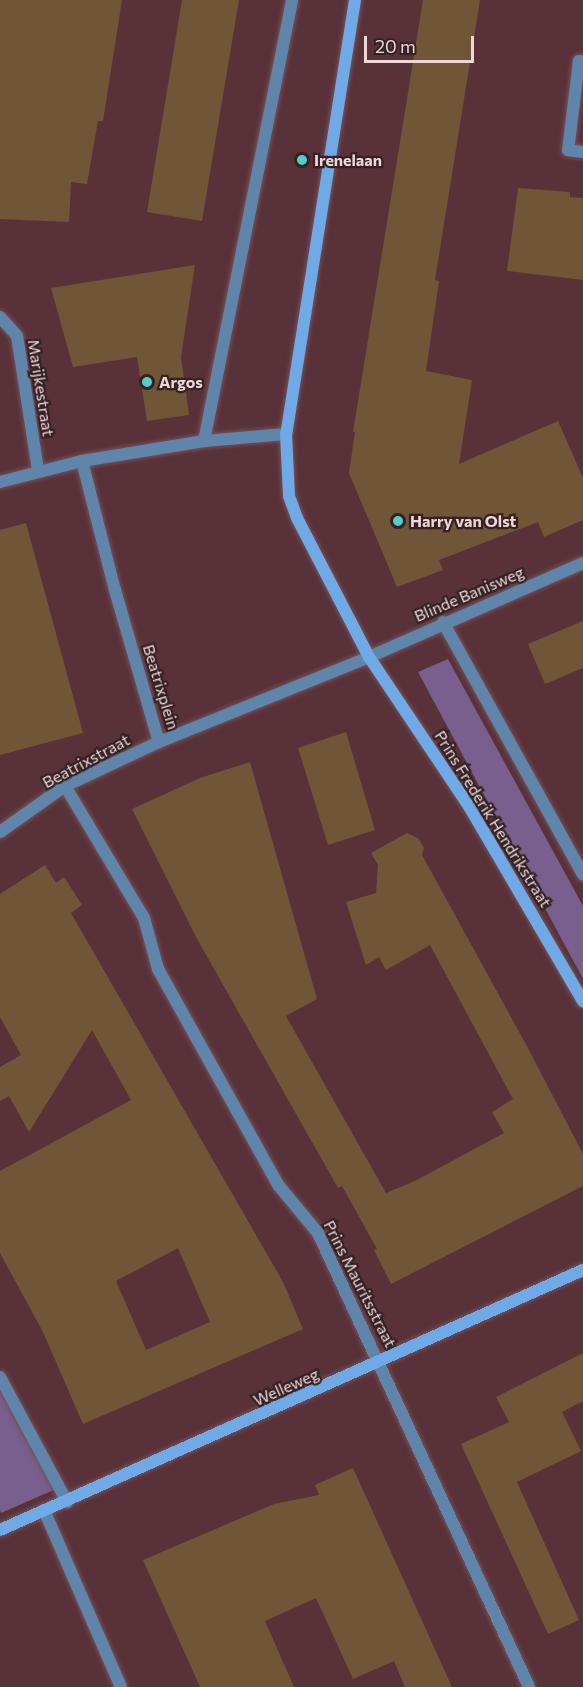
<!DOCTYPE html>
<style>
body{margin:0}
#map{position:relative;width:583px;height:1687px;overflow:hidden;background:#593239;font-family:Commissioner,sans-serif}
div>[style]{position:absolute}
.green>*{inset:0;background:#795e8e}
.building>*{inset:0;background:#705537}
.roads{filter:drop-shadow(0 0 2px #745056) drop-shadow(0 0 2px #745056)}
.minor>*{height:12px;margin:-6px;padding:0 6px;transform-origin:6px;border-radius:6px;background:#6085aa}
.secondary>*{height:12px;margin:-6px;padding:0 6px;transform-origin:6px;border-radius:6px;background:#6faae6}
.dots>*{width:16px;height:16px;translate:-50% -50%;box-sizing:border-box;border:3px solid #332123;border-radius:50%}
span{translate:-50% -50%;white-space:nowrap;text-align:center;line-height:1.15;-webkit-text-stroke:4.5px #332123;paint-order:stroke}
.poi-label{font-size:16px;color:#efd6d9;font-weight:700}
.left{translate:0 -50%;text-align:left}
.street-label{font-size:16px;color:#efd6d9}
.scale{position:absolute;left:364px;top:36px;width:110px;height:27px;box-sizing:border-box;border:3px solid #efd6d9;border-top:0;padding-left:8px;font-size:18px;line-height:21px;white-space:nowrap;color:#efd6d9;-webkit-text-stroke:4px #332123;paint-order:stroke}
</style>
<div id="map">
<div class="green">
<i style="clip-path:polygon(448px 659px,583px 906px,583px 979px,418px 672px)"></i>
<i style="clip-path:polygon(0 1386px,56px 1489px,1px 1513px,0 1510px)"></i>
</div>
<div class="building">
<i style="clip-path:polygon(0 0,122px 0,103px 121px,98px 121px,87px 184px,71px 182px,69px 222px,0 219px)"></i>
<i style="clip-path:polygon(182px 0,239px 0,202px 221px,147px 212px)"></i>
<i style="clip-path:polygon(423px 0,480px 0,435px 280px,439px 281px,426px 371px,472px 380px,459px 464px,558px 421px,583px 478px,583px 520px,544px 537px,538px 522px,439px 560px,443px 570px,397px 587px,349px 473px,355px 432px,353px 432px)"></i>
<i style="clip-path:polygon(518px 188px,570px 192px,570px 197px,583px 198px,583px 280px,507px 271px)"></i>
<i style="clip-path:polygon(195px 265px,181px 357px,189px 415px,147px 421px,137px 357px,73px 367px,51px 288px)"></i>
<i style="clip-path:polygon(26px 523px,83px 733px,0 755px,0 530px)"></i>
<i style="clip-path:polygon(583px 621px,583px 668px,545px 684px,528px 644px)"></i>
<i style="clip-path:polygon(346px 732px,375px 830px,328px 845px,298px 748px)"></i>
<i style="clip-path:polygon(250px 762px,317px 999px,286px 1016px,386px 1193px,415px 1181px,504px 1133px,492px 1112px,513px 1099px,430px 945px,386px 970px,379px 957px,366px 965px,346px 902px,376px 893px,378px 865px,371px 853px,407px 833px,418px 838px,424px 848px,422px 855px,529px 1050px,583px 1154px,583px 1186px,391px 1284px,374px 1250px,377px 1249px,342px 1186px,338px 1188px,196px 937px,132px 809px,200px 778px)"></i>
<i style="clip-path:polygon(evenodd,45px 865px,56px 883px,64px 877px,82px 905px,71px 913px,283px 1282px,303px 1329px,83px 1424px,43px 1332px,0 1253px,0 1171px,131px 1100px,92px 1030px,29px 1132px,9px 1096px,0 1101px,0 1067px,21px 1055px,0 1017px,0 894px,45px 865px,178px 1248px,210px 1322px,146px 1350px,116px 1281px,178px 1248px)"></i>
<i style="clip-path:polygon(583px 1353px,583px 1401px,562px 1412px,581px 1451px,517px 1482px,579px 1620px,548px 1634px,461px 1444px,509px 1422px,496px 1397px)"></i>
<i style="clip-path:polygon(353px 1468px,452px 1687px,405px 1687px,394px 1661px,353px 1679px,316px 1598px,265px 1621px,294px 1687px,200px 1687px,143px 1560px,274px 1504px,319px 1495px,315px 1485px)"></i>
</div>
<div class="roads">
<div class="minor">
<i style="left:583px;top:62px;width:4px;rotate:-166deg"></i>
<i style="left:579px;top:61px;width:90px;rotate:97deg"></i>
<i style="left:568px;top:150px;width:15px;rotate:8deg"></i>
<i style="left:0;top:317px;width:25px;rotate:48deg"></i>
<i style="left:17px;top:336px;width:136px;rotate:81.1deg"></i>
<i style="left:204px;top:441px;width:450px;rotate:-78.7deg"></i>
<i style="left:82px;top:461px;width:133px;rotate:75.7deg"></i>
<i style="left:115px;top:590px;width:158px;rotate:73.9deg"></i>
<i style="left:0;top:482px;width:85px;rotate:-14.4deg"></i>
<i style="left:82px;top:461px;width:124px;rotate:-9.3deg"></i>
<i style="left:204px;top:441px;width:82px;rotate:-4.9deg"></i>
<i style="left:443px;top:622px;width:289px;rotate:61deg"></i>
<i style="left:65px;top:786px;width:154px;rotate:59.1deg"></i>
<i style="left:144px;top:918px;width:53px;rotate:74.6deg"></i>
<i style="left:158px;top:969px;width:248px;rotate:60.9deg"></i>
<i style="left:279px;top:1186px;width:61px;rotate:50.3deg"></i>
<i style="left:318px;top:1233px;width:501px;rotate:65.07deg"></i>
<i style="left:0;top:832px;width:80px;rotate:-35.3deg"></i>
<i style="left:65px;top:786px;width:104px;rotate:-25.1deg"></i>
<i style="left:159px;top:742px;width:227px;rotate:-22deg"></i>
<i style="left:369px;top:657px;width:234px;rotate:-23.7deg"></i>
<i style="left:0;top:1377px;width:142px;rotate:61.8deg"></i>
<i style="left:44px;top:1510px;width:193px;rotate:66.5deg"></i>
</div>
<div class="secondary">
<i style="left:355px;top:0;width:439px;rotate:99deg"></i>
<i style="left:286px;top:434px;width:62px;rotate:87.2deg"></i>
<i style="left:289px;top:496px;width:23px;rotate:70deg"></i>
<i style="left:297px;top:518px;width:157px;rotate:62.6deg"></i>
<i style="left:369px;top:657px;width:182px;rotate:56.2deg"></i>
<i style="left:470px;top:808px;width:224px;rotate:59.7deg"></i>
<i style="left:0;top:1530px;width:638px;rotate:-24.04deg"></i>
</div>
</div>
<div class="dots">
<i style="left:302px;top:160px;background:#55cec6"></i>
<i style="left:147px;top:382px;background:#55cec6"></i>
<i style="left:398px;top:521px;background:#55cec6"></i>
</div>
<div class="poi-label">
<span class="left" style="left:314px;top:160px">Irenelaan</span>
<span class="left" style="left:159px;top:382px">Argos</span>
<span class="left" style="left:410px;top:521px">Harry van Olst</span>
</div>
<div class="street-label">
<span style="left:41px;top:388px;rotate:81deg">Marijkestraat</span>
<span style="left:469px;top:594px;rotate:-23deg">Blinde Banisweg</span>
<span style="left:161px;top:687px;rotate:73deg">Beatrixplein</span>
<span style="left:86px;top:761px;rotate:-28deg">Beatrixstraat</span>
<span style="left:493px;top:819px;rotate:58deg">Prins Frederik Hendrikstraat</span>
<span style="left:360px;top:1284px;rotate:63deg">Prins Mauritsstraat</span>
<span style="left:286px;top:1387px;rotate:-24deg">Welleweg</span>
</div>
<div class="scale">20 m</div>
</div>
